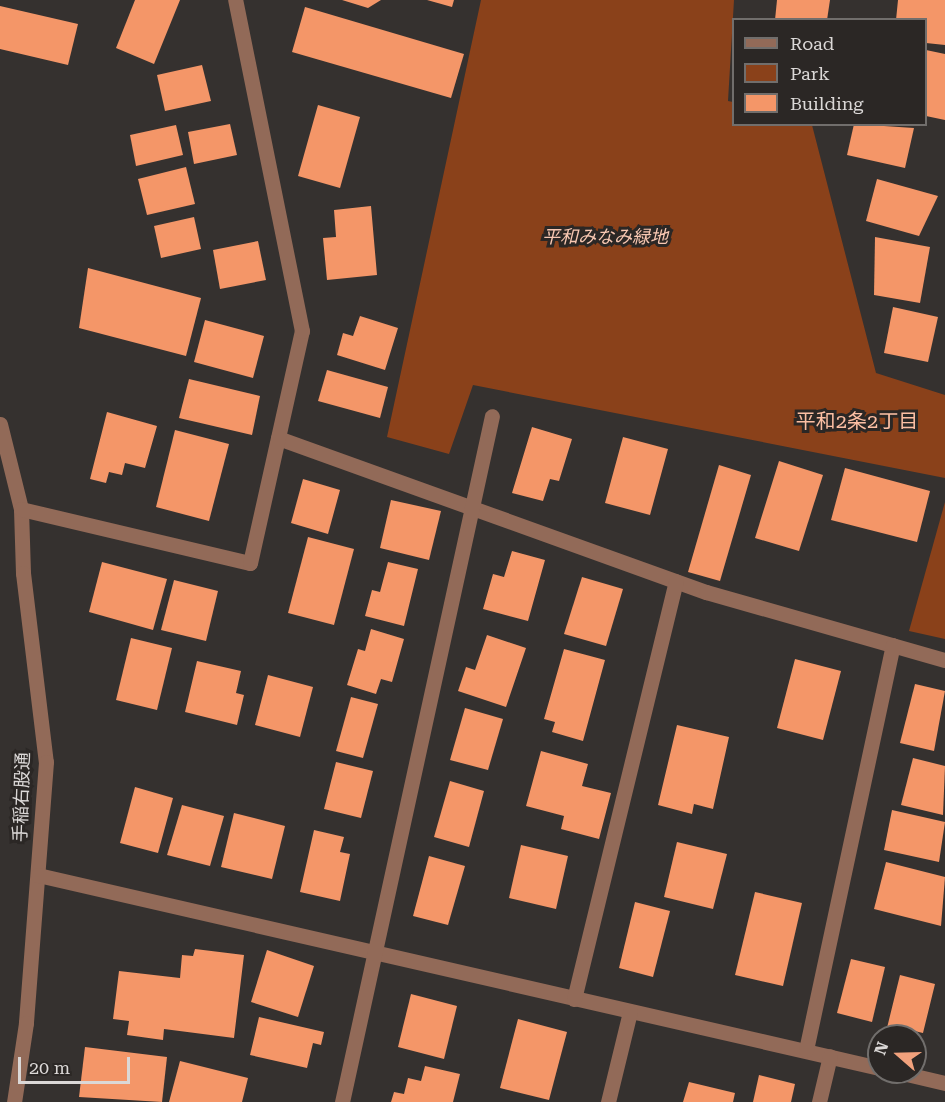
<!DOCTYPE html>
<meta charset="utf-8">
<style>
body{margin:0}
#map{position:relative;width:945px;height:1102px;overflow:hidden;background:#35312f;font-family:"Roboto Serif","Noto Sans JP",serif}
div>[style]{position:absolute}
.green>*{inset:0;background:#8a411a}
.building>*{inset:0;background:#f49668}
.minor>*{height:15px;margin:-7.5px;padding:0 7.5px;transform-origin:7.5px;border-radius:7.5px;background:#926a58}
span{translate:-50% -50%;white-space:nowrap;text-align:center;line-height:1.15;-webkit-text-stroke:6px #2b2725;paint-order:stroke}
.park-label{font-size:18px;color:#f9c8b2;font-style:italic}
.street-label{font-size:18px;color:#dbd8d7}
.neighbourhood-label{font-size:20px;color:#fcbfa3}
.legend{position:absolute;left:732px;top:18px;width:195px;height:108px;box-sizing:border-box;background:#2b2725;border:2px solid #716e6c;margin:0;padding:8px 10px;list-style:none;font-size:18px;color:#dbd8d7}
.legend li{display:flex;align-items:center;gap:12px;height:30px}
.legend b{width:30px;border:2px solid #716e6c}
.north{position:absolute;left:867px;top:1024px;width:60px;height:60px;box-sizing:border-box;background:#2b2725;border:2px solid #716e6c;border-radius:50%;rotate:290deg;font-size:16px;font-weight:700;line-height:24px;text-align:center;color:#dbd8d7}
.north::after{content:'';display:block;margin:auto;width:21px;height:27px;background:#f1a17c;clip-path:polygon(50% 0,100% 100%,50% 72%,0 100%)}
.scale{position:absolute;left:18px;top:1057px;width:112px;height:27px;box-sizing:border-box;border:3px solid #dbd8d7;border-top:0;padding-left:8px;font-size:18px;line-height:21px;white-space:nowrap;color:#dbd8d7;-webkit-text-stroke:4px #2b2725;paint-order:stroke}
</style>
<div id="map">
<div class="green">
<i style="clip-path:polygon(481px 0,734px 0,728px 101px,733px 102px,734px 124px,812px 125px,876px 373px,945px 395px,945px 478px,473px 385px,449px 454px,387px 437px)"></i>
<i style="clip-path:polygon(945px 502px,945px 639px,909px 631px)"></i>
</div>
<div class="building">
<i style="clip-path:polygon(135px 0,180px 0,154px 64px,116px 48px)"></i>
<i style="clip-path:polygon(342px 0,381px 0,368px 8px)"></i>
<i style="clip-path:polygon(427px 0,454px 0,452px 7px)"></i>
<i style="clip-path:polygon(777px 0,830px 0,827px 20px,775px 20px)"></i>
<i style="clip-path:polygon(898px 0,945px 0,945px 45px,926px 43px,926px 20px,896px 20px)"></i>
<i style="clip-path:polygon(0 6px,78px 24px,68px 65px,0 49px)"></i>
<i style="clip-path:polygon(305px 7px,464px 54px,451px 98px,292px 52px)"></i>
<i style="clip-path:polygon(926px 50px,945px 54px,945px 120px,926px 116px)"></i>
<i style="clip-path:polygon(202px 65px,211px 101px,165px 111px,157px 75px)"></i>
<i style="clip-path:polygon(318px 105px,360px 117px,340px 188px,298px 176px)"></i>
<i style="clip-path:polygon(230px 124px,237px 155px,194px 164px,188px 132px)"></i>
<i style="clip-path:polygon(854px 124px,914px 128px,905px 168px,847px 155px)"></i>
<i style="clip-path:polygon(176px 125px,183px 155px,136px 166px,130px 135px)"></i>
<i style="clip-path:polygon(186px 167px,195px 204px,147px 215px,138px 179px)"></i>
<i style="clip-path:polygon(877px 179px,938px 196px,919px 236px,866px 221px)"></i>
<i style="clip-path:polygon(371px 206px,377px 275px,327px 280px,323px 238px,336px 237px,334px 210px)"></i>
<i style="clip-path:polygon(194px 217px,201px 249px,161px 258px,154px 226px)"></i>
<i style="clip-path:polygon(875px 237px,930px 247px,920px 303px,874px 295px)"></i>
<i style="clip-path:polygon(258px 241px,266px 280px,220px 289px,213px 250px)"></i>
<i style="clip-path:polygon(88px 268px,201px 298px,186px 356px,79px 328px)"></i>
<i style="clip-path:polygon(893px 307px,938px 317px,928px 362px,884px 353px)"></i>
<i style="clip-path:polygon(360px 316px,398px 328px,385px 370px,337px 355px,343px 333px,353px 336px)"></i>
<i style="clip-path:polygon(205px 320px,264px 336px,253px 378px,194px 362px)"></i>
<i style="clip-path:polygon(327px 370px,388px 387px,380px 418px,318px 401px)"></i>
<i style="clip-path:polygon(189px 379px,260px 396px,252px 435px,179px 418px)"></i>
<i style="clip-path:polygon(107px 412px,157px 426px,145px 468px,125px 463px,122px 475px,109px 472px,106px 483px,90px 479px)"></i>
<i style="clip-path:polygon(532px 427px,572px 439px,559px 481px,550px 479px,543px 501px,512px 493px)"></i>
<i style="clip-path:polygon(175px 430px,229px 444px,209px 521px,156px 507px)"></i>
<i style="clip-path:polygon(623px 437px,668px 449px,650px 515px,605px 503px)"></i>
<i style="clip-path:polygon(779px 461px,823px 475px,799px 551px,755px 538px)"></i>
<i style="clip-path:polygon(719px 465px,751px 475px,720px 581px,688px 572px)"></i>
<i style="clip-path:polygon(845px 468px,930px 491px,917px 542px,831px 520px)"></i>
<i style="clip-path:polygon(303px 479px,340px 490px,328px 534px,291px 523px)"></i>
<i style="clip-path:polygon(391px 500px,441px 511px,429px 560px,380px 548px)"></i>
<i style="clip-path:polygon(308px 537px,354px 549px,334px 625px,288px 613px)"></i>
<i style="clip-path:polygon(512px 551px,545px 560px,528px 621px,483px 609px,493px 574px,504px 577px)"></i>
<i style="clip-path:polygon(102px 562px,167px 579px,153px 630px,89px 612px)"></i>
<i style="clip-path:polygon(388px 562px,418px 569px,404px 626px,365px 616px,372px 590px,380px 592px)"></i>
<i style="clip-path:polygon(582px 577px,623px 589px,606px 646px,564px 634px)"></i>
<i style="clip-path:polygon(174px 580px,218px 591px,206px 641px,161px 630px)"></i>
<i style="clip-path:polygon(371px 629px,404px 639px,392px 682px,381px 679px,376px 694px,347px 685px,358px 649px,365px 651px)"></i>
<i style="clip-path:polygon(487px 635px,526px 648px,506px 707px,458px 691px,466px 667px,475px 670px)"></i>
<i style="clip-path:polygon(131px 638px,172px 648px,157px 710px,116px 700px)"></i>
<i style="clip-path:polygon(564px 649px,605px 660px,583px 741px,552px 732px,555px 722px,544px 719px)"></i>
<i style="clip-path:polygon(795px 659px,841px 671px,823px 740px,777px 728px)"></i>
<i style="clip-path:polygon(197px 661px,241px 671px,236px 693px,244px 695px,237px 725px,185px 712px)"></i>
<i style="clip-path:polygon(268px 675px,313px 687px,300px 737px,255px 725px)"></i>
<i style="clip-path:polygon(915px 684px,945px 691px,934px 751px,900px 743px)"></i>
<i style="clip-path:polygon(351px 697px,378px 704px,363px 758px,336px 751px)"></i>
<i style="clip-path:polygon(465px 708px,503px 719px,488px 770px,450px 760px)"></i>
<i style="clip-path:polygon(677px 725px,729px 737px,713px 809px,694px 804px,692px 814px,658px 805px)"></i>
<i style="clip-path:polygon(541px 751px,588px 764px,582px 786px,611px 793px,599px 839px,561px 829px,564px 816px,526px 806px)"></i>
<i style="clip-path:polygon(913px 758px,945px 766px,943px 815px,901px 805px)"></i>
<i style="clip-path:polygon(336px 762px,373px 771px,361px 818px,324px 809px)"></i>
<i style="clip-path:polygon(450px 781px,484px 791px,469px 847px,434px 837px)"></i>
<i style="clip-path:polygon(135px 787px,173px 798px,158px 853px,120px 843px)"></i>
<i style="clip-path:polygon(182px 805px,224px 816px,210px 866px,167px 855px)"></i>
<i style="clip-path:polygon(892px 810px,945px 822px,939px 862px,884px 850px)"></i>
<i style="clip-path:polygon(234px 813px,285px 826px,272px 879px,221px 867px)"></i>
<i style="clip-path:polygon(314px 830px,344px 837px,340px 852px,350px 854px,340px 901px,300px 892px)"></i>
<i style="clip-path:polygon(677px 842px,727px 854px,713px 909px,664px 897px)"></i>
<i style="clip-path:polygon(521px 845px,568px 856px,556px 909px,509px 898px)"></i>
<i style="clip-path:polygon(429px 856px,465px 866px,448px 925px,413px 916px)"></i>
<i style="clip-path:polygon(886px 862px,945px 877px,941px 926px,874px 909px)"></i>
<i style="clip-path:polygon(755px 892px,802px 903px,783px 986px,735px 975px)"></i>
<i style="clip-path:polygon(635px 902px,670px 911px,653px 977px,619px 968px)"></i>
<i style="clip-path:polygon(195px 949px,244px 955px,234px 1038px,164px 1029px,163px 1040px,127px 1035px,129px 1021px,113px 1019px,119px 971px,180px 978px,182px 955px,193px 956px)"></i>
<i style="clip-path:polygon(267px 950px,314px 966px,298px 1017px,251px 1002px)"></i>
<i style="clip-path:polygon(851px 959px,885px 967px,872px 1022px,837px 1013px)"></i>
<i style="clip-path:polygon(900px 975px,935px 984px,923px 1033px,906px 1029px,904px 1036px,885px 1036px)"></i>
<i style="clip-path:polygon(411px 994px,457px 1006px,444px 1059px,398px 1047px)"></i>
<i style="clip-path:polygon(259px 1017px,324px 1032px,321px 1045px,313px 1043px,307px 1068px,250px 1055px)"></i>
<i style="clip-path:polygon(518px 1019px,567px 1032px,549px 1100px,500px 1088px)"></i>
<i style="clip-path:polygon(85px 1047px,167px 1057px,162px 1102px,79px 1097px)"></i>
<i style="clip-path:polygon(180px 1061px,248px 1078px,242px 1102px,169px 1102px)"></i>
<i style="clip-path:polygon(425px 1066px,460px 1074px,453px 1102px,391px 1102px,394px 1092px,404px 1094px,408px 1078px,421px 1081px)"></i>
<i style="clip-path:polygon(759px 1075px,795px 1084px,791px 1102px,753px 1102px)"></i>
<i style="clip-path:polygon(689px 1082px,735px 1093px,733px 1102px,683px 1102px)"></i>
</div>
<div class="minor">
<i style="left:0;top:424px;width:88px;rotate:76.1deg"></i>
<i style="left:21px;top:509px;width:64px;rotate:88.2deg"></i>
<i style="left:23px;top:573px;width:190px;rotate:83.1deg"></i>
<i style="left:46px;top:762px;width:262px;rotate:94.4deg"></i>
<i style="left:26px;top:1023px;width:80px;rotate:98.6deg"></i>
<i style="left:278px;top:438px;width:455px;rotate:19.8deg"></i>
<i style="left:706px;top:592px;width:248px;rotate:15.9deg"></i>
<i style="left:21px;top:509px;width:235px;rotate:13.3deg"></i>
<i style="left:250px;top:563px;width:238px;rotate:-77.4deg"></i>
<i style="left:302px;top:331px;width:338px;rotate:-101.4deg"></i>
<i style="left:38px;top:875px;width:863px;rotate:12.92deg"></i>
<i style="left:574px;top:999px;width:430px;rotate:-76.3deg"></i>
<i style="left:806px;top:1050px;width:414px;rotate:-77.9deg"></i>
<i style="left:898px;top:1072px;width:48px;rotate:13.2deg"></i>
<i style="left:342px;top:1102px;width:702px;rotate:-77.67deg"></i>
<i style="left:608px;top:1102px;width:93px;rotate:-76.3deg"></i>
<i style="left:819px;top:1102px;width:47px;rotate:-76.6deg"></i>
</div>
<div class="park-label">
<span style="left:605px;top:237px">平和みなみ緑地</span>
</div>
<div class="street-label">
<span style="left:22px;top:797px;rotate:-88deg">手稲右股通</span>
</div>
<div class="neighbourhood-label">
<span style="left:857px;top:421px">平和2条2丁目</span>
</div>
<ul class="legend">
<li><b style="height:8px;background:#926a58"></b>Road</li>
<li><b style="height:16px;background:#8a411a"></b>Park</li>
<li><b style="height:16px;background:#f49668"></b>Building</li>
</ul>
<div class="north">N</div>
<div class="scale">20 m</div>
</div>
